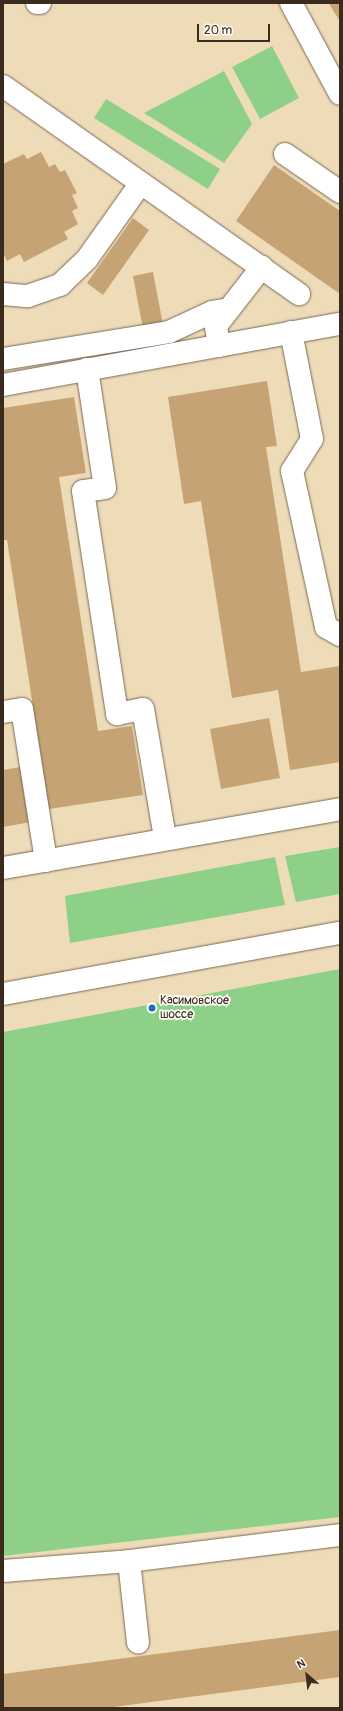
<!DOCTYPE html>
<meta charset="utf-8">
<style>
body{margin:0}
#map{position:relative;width:343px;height:1711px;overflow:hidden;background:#eedcb9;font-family:Pangolin,sans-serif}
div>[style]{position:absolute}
.green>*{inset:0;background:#8fd088}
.building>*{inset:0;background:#c5a375}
.roads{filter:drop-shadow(0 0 1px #7a6854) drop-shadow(0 0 1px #7a6854)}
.minor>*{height:22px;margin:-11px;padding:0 11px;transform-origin:11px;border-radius:11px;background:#fff}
.major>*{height:22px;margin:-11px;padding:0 11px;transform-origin:11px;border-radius:11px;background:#fff}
.dots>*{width:11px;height:11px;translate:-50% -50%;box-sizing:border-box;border:2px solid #fdfcf7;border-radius:50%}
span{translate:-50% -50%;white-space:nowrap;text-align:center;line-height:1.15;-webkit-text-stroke:3.5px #fdfcf7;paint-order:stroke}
.poi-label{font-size:12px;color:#3b2a1e}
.left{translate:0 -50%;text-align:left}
.frame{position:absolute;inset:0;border:4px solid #3b2a1e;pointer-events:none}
.north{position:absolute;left:287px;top:1655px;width:40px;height:40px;-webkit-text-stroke:3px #fdfcf7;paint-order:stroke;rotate:332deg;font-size:11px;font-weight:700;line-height:16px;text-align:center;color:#3b2a1e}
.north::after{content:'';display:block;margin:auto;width:14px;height:18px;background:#3b2a1e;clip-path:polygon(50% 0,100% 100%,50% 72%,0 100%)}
.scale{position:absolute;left:197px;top:24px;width:73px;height:18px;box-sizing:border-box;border:2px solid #3b2a1e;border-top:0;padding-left:5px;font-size:12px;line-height:14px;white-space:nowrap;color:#3b2a1e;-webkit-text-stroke:3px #fdfcf7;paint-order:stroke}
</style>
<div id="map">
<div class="green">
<i style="clip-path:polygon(272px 46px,299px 98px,260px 119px,232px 67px)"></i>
<i style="clip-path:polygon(224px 71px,252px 124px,224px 163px,144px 113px)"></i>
<i style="clip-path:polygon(106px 99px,220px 169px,208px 189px,94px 118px)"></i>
<i style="clip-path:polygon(340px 847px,340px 894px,296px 902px,285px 856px)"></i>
<i style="clip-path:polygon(275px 857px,285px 905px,70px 943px,65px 896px)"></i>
<i style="clip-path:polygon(340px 969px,340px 1517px,3px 1556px,3px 1032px)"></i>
</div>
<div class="building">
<i style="clip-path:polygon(329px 3px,340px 3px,340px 21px,331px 7px)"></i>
<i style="clip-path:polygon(41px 152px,49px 167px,55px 164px,60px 172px,65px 170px,77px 193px,72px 195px,78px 208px,72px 211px,78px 224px,64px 232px,68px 239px,24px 262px,20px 254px,7px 261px,3px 253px,3px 164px,24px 154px,27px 159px)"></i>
<i style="clip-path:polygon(274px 165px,340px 211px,340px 294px,236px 221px)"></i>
<i style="clip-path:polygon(133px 218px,149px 230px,103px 295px,87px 283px)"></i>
<i style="clip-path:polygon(153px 272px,163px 325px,143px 329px,133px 276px)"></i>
<i style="clip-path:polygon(267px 381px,277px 446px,266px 447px,301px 672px,340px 666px,340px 762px,290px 770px,278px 690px,232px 698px,201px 501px,184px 504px,168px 397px)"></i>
<i style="clip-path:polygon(74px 397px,86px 473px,59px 477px,98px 731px,132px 726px,143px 795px,49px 809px,7px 540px,3px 540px,3px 408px)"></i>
<i style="clip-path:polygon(269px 718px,280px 778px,221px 789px,210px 729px)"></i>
<i style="clip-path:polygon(21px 767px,31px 822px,3px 827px,3px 770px)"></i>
<i style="clip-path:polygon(340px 1630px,340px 1677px,106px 1708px,3px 1708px,3px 1674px)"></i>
</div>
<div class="roads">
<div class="minor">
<i style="left:37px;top:3px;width:3px"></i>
<i style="left:291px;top:3px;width:103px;rotate:61.7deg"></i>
<i style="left:3px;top:86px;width:362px;rotate:35.1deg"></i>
<i style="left:285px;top:154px;width:67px;rotate:34.6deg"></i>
<i style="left:3px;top:294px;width:25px;rotate:5deg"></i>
<i style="left:28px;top:296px;width:34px;rotate:-19deg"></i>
<i style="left:60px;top:285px;width:37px;rotate:-44deg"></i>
<i style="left:87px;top:259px;width:93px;rotate:-54.6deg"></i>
<i style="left:291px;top:332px;width:109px;rotate:78.9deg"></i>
<i style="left:312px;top:439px;width:38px;rotate:122deg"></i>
<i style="left:292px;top:471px;width:160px;rotate:77.7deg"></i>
<i style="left:326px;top:627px;width:16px;rotate:30deg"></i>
<i style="left:219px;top:346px;width:20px;rotate:-99deg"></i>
<i style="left:216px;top:326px;width:75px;rotate:-52.1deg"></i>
<i style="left:3px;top:359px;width:168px;rotate:-9.2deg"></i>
<i style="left:169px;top:332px;width:47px;rotate:-24.9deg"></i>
<i style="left:212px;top:312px;width:17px;rotate:-10deg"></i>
<i style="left:87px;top:369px;width:120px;rotate:81.4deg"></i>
<i style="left:105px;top:488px;width:22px;rotate:172deg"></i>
<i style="left:83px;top:491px;width:226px;rotate:81.3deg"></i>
<i style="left:117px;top:714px;width:26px;rotate:-11deg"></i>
<i style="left:143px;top:709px;width:131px;rotate:80.3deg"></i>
<i style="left:3px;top:385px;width:342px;rotate:-10.3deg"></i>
<i style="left:3px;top:712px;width:19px;rotate:-9deg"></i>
<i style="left:22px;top:709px;width:154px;rotate:81deg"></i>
<i style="left:3px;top:868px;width:342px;rotate:-9.9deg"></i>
<i style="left:129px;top:1561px;width:82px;rotate:83.7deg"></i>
<i style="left:3px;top:1571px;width:126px;rotate:-4.5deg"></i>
<i style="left:129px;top:1561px;width:213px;rotate:-7deg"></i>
</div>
<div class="major">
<i style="left:3px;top:994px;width:342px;rotate:-10.3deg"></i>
</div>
</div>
<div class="dots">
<i style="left:152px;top:1008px;background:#1f6fb2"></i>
</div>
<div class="poi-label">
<span class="left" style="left:160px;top:1008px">Касимовское<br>шоссе</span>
</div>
<div class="frame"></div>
<div class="north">N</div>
<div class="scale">20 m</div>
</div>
